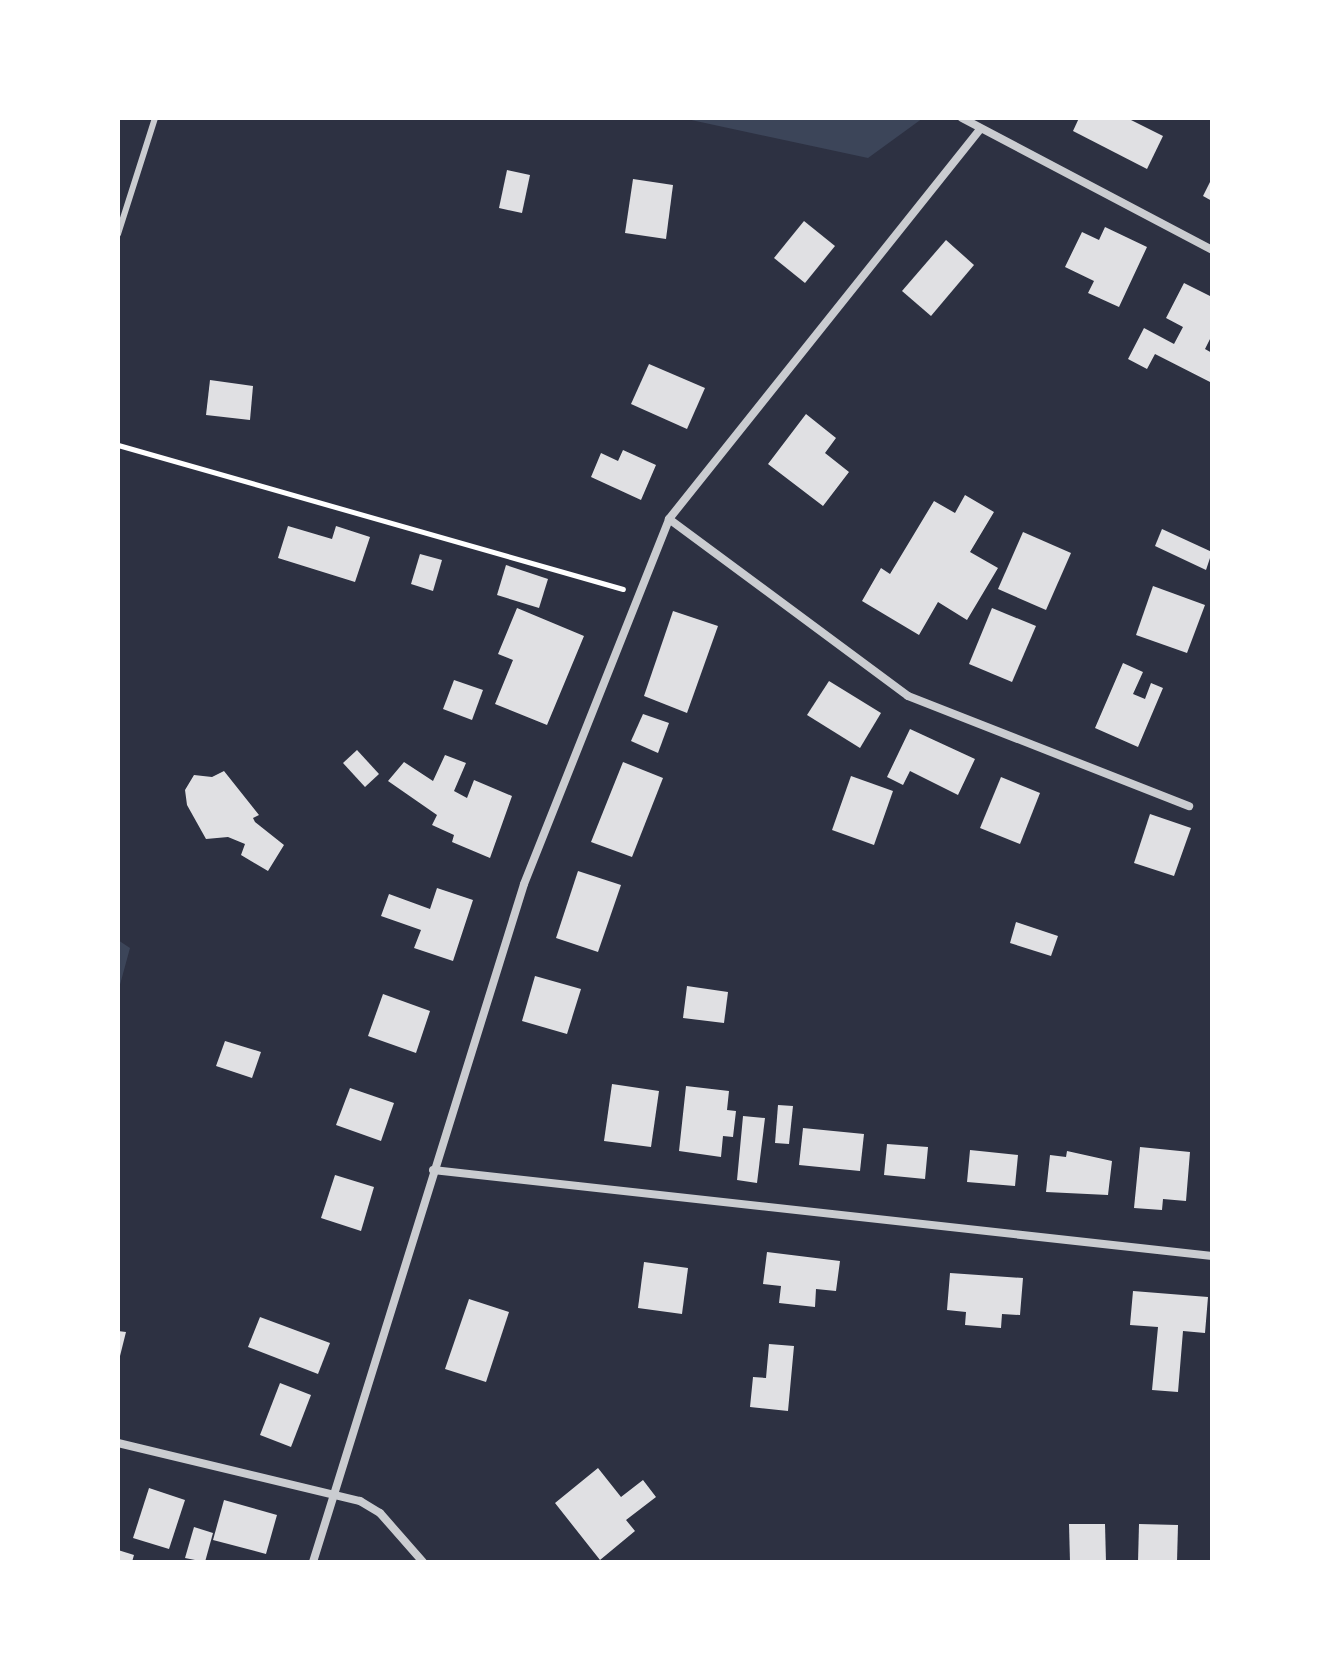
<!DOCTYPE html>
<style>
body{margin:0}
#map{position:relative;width:1330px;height:1680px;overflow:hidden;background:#2d3142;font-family:Roboto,sans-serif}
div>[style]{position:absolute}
.green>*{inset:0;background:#3c4559}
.building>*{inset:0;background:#e0e0e3}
.path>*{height:5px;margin:-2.5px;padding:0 2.5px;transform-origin:2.5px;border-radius:2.5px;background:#fff}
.service>*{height:6px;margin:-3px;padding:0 3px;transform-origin:3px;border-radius:3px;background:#caccd0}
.minor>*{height:8px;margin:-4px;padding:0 4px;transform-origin:4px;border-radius:4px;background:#caccd0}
span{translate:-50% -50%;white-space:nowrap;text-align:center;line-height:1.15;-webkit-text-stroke:6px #fff;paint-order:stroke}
.frame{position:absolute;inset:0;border:120px solid #fff;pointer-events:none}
</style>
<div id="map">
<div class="green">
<i style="clip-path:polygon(682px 118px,923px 118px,868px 158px)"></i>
<i style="clip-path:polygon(118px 940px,130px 948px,118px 992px)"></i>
</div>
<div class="building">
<i style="clip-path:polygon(1079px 118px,1127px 118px,1163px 136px,1147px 169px,1073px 131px)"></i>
<i style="clip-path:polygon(507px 170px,530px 175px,522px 213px,499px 208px)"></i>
<i style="clip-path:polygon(1212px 178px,1212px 201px,1203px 196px)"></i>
<i style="clip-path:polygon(633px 179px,673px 185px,666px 239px,625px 233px)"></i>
<i style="clip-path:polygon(804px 221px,835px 246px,805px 283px,774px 258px)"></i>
<i style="clip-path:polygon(1105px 227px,1147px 247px,1119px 307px,1088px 293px,1094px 281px,1065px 267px,1082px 232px,1099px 240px)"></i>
<i style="clip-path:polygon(946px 240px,974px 265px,931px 316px,902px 291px)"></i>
<i style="clip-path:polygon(1184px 283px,1212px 297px,1212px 335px,1205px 349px,1212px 353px,1212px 383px,1155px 354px,1147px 369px,1128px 359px,1144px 328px,1174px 344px,1183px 327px,1166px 318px)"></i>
<i style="clip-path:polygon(649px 364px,705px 388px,687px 429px,631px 404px)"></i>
<i style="clip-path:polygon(210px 380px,253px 386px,250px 420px,206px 415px)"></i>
<i style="clip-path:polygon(806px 414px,836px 438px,825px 453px,849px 472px,823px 506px,768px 464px)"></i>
<i style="clip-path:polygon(623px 450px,656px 465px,641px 500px,591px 477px,601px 453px,618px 461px)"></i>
<i style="clip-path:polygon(965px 495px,994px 512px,970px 552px,998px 568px,967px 620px,938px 602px,919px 635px,862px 601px,881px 568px,890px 574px,934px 501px,955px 513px)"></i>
<i style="clip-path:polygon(288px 526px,332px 539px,336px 526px,370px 537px,355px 582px,278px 558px)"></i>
<i style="clip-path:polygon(1162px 529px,1212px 552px,1206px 570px,1155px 546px)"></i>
<i style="clip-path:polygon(1023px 532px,1071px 553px,1046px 610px,998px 589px)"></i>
<i style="clip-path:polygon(420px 554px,442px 560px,433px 591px,411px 584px)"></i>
<i style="clip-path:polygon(506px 565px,548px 579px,539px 608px,497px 595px)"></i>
<i style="clip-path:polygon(1153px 586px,1205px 605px,1187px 653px,1136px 635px)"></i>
<i style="clip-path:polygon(517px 608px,584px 636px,547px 725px,495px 704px,513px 660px,498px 654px)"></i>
<i style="clip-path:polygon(992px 608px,1036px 626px,1012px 682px,969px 664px)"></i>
<i style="clip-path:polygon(673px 611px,718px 626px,687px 713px,644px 696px)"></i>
<i style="clip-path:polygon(1123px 663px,1143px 672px,1133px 694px,1145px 699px,1151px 683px,1163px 688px,1138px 747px,1095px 728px)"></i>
<i style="clip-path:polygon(454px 680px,483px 690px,472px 720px,443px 709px)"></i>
<i style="clip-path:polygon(829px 681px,881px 713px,860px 748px,807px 715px)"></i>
<i style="clip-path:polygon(643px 714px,669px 723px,658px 753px,631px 741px)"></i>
<i style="clip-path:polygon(910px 729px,975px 759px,958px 795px,910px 771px,903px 785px,887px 777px)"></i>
<i style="clip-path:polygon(357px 750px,379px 774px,365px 787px,343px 763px)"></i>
<i style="clip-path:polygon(445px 755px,466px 763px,454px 791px,467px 798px,474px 780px,512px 796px,490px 858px,452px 842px,454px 835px,432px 825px,437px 815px,388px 781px,404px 762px,433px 781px)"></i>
<i style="clip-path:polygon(623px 762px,663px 778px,632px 857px,591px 842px)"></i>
<i style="clip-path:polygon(224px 771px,259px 815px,253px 818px,255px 822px,284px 845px,268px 871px,241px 855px,245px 844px,228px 837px,206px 839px,187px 805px,185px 790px,194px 775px,212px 777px)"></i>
<i style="clip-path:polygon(851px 776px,893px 791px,874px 845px,832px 830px)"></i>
<i style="clip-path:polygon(1001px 777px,1040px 793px,1020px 844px,980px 828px)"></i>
<i style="clip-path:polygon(1150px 814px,1191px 828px,1174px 876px,1134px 863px)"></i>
<i style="clip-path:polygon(578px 871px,621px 885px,598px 952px,556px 938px)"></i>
<i style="clip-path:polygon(437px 888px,473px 900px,453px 961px,414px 948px,421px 930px,381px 916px,389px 894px,430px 909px)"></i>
<i style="clip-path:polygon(1016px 922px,1058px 936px,1051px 956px,1010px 943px)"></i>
<i style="clip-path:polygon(535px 976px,581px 989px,567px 1034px,522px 1021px)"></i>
<i style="clip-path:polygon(687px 986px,728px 992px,724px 1023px,683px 1018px)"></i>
<i style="clip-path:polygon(383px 994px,430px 1011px,416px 1053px,368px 1036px)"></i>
<i style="clip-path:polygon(225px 1041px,261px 1052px,252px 1078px,216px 1066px)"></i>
<i style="clip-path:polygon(612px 1084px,659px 1091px,651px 1147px,604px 1141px)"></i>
<i style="clip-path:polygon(686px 1086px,729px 1091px,727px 1110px,736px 1111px,733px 1137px,723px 1136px,721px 1157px,679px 1151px)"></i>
<i style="clip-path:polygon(350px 1088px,394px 1103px,381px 1141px,336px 1125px)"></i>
<i style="clip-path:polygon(778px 1105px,793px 1106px,789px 1144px,775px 1143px)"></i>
<i style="clip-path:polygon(743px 1116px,765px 1118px,757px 1183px,737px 1180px)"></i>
<i style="clip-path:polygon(803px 1128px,864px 1134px,860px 1171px,799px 1165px)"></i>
<i style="clip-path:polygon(887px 1144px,928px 1147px,925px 1179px,884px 1175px)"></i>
<i style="clip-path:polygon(1140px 1147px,1190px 1152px,1186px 1201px,1163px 1199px,1162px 1210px,1134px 1208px)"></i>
<i style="clip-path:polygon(970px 1150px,1018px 1155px,1015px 1186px,967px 1182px)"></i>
<i style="clip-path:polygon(1067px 1151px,1112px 1161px,1108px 1195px,1046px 1192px,1050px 1155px,1066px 1157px)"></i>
<i style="clip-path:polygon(335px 1175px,374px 1187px,361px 1231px,321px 1218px)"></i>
<i style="clip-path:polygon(767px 1252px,840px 1261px,836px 1291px,816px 1289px,815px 1307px,779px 1303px,781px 1286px,763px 1284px)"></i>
<i style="clip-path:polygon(644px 1262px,688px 1268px,682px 1314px,638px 1308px)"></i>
<i style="clip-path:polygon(950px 1273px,1023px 1278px,1020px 1315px,1002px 1314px,1001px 1328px,965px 1325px,966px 1312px,947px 1310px)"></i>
<i style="clip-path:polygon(1133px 1291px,1208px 1297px,1205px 1333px,1183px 1331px,1178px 1392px,1152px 1390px,1158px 1327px,1130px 1325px)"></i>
<i style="clip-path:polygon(469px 1299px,509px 1312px,486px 1382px,445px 1369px)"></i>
<i style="clip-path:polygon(260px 1317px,330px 1343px,318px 1374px,248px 1347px)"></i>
<i style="clip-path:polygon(118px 1331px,126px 1332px,119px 1360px,118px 1360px)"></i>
<i style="clip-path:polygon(769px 1344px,794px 1346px,788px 1411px,750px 1407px,753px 1377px,766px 1378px)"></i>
<i style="clip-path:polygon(280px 1383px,311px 1395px,291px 1447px,260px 1435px)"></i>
<i style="clip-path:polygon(598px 1468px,621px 1497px,643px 1480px,656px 1497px,626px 1520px,635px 1531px,600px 1560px,555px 1503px)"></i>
<i style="clip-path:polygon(149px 1488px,185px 1500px,169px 1549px,133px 1538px)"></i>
<i style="clip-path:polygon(224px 1500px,277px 1515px,266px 1554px,213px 1540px)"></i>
<i style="clip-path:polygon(1069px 1524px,1105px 1524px,1106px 1562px,1070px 1562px)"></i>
<i style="clip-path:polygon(1139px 1524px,1178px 1525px,1177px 1562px,1138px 1562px)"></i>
<i style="clip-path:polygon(194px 1527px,213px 1533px,205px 1562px,185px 1558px)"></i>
<i style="clip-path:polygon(118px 1550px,134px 1555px,132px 1562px,118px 1562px)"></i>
</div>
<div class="path">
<i style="left:118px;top:445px;width:525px;rotate:15.92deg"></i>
</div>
<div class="service">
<i style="left:118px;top:234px;width:122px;rotate:-72.3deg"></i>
</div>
<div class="minor">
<i style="left:962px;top:118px;width:283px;rotate:27.8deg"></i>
<i style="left:669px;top:519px;width:297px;rotate:36.5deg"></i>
<i style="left:908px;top:696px;width:302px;rotate:21.4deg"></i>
<i style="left:433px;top:1170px;width:784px;rotate:6.3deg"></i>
<i style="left:118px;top:1443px;width:249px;rotate:13.5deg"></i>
<i style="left:360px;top:1501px;width:23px;rotate:31deg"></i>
<i style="left:380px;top:1513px;width:65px;rotate:48.7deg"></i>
<i style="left:313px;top:1562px;width:710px;rotate:-72.71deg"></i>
<i style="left:524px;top:884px;width:393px;rotate:-68.3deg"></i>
<i style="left:669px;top:519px;width:498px;rotate:-51.4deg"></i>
</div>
<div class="frame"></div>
</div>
